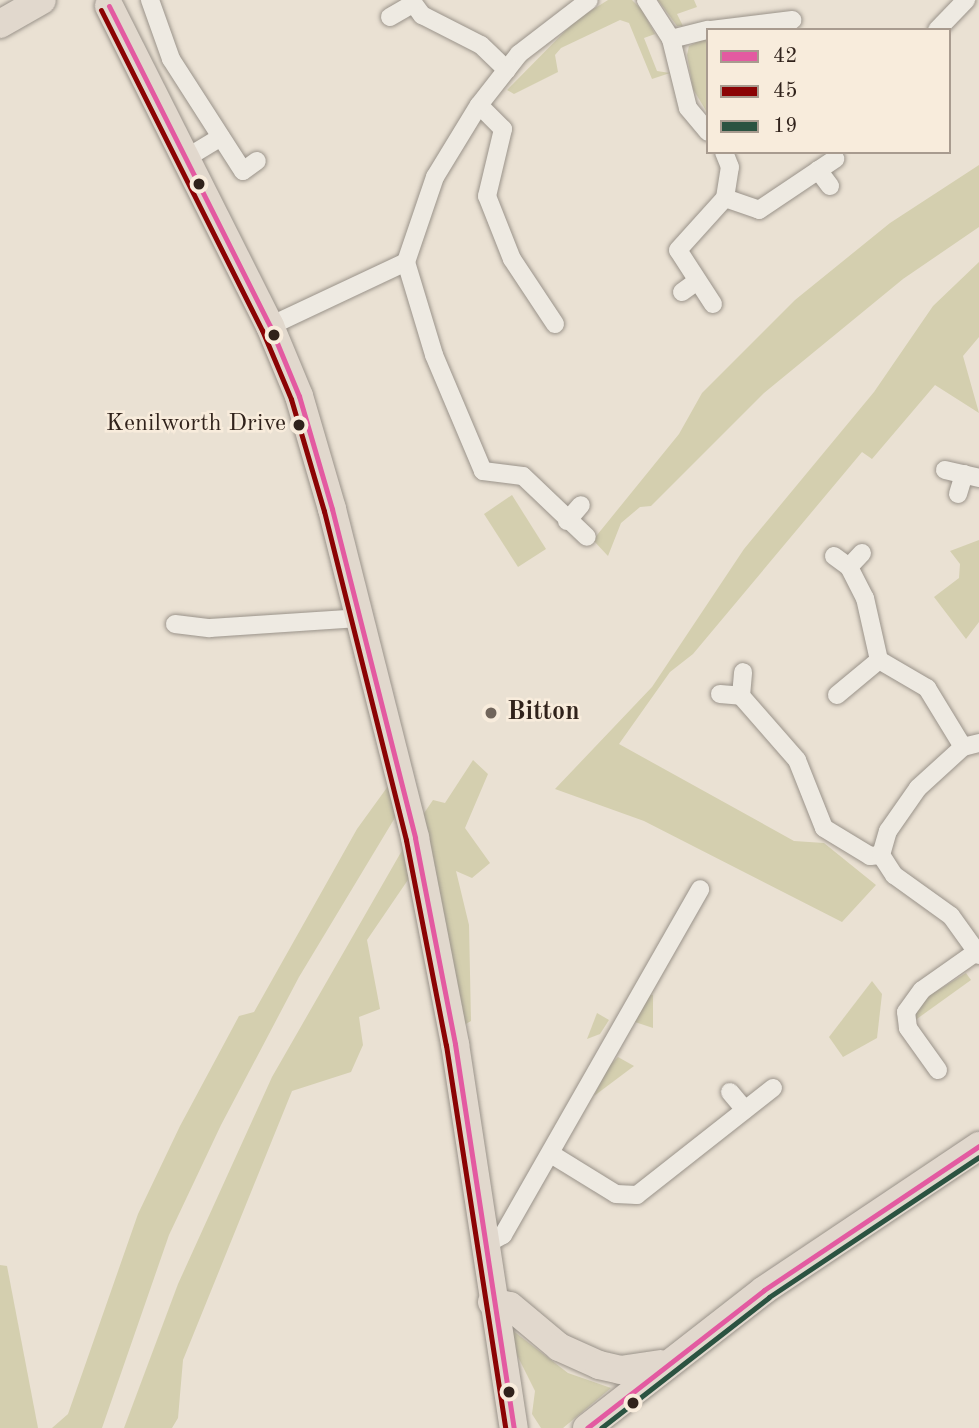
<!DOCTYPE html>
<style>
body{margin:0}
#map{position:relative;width:979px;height:1428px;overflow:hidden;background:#eae1d3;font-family:"Old Standard TT",serif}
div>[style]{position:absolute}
.green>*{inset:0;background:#d4cfaf}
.roads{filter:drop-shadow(0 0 2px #9a938a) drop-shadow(0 0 2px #9a938a)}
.street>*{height:18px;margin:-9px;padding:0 9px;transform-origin:9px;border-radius:9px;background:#eeeae2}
.primary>*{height:28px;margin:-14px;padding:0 14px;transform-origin:14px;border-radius:14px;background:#e1d8cd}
.bus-1>*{height:5px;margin:-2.5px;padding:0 2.5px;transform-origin:2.5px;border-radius:2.5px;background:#e35aa1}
.bus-2>*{height:5px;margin:-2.5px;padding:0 2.5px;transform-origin:2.5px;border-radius:2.5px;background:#8b0304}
.bus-3>*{height:5px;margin:-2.5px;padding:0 2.5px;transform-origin:2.5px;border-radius:2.5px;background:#2b5341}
.dots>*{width:19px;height:19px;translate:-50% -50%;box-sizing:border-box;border:4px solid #f8ecdc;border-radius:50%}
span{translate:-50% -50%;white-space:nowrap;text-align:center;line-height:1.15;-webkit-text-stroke:5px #f8ecdc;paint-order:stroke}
.bus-label{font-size:24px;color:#30221b}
.right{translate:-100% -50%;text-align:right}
.poi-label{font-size:26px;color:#30221b;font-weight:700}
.left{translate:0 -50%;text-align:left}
.legend{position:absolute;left:706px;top:28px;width:245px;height:126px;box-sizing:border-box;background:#f8ecdc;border:2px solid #a89b8f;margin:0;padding:9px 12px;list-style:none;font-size:21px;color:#30221b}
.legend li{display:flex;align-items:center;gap:14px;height:35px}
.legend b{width:35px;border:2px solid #a89b8f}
</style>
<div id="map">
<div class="green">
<i style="clip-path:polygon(608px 0,632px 0,642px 10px,655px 34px,644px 38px,657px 71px,670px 73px,652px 79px,629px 23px,620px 20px,561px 48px,555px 55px,558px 72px,514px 94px,507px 90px,576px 20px)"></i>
<i style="clip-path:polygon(658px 0,694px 0,697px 7px,677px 14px,683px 26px,677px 26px)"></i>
<i style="clip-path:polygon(708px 37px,708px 114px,693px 89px,687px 55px,689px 46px)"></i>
<i style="clip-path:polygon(979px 165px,979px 227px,903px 279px,764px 393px,651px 506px,640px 507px,621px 523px,608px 556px,593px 540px,679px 434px,702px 393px,795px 300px,890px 223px)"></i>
<i style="clip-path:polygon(979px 262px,979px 337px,963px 356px,979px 413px,935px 385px,872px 459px,862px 452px,693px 654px,670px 672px,619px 744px,794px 841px,824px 843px,876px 885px,842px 922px,644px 821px,555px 789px,652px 687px,744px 549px,874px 392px,933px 306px)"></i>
<i style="clip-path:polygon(512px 495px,546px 549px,518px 567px,484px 514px)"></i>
<i style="clip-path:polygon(979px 540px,979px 622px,966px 639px,934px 597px,959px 578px,960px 564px,950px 551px)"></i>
<i style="clip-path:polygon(473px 760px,488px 774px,465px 828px,490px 863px,472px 878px,456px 871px,469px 925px,471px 1021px,464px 1025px,420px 819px,433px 800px,445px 803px)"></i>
<i style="clip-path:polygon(391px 782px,399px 811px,299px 977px,221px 1125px,169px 1235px,102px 1428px,52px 1428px,68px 1414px,138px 1214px,180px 1126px,239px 1016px,254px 1012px,357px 829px)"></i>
<i style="clip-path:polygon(408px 840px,414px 871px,367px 940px,380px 1009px,359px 1017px,363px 1045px,351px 1072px,292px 1091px,183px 1360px,178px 1418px,172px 1428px,124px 1428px,178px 1284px,272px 1077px)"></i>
<i style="clip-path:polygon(966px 973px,971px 980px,914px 1021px,919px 1002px)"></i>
<i style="clip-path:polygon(872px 981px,882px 994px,877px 1038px,843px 1057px,829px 1037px)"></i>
<i style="clip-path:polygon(649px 994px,653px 995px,653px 1028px,635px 1022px)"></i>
<i style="clip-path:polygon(597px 1013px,609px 1020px,600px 1034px,587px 1039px)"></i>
<i style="clip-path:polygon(618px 1057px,634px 1066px,594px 1096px,608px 1067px)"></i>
<i style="clip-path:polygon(0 1265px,7px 1266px,38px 1428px,0 1428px)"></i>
<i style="clip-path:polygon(512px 1330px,568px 1373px,611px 1388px,563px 1428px,541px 1428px,532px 1414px,535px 1391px,511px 1343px)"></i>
</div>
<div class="roads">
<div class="street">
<i style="left:150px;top:0;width:63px;rotate:70.4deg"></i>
<i style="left:171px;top:59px;width:133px;rotate:57.3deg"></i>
<i style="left:243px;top:171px;width:17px;rotate:-36deg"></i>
<i style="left:411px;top:0;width:19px;rotate:54deg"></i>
<i style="left:422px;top:15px;width:66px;rotate:27deg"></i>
<i style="left:481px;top:45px;width:36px;rotate:44deg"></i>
<i style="left:646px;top:0;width:46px;rotate:57.3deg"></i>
<i style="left:671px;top:39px;width:71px;rotate:76.2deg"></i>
<i style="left:688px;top:108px;width:31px;rotate:50deg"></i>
<i style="left:390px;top:17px;width:24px;rotate:-30deg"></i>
<i style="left:711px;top:30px;width:82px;rotate:-7deg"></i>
<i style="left:937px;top:30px;width:42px;rotate:-46deg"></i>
<i style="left:671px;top:39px;width:38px;rotate:-14deg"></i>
<i style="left:479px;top:105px;width:34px;rotate:45deg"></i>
<i style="left:503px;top:129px;width:69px;rotate:103.4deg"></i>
<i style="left:487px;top:196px;width:68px;rotate:68.4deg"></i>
<i style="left:512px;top:259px;width:78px;rotate:56.5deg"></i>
<i style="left:183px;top:160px;width:44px;rotate:-31.2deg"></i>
<i style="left:818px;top:170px;width:20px;rotate:53deg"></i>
<i style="left:725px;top:198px;width:36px;rotate:19deg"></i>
<i style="left:759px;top:210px;width:92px;rotate:-33.9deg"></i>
<i style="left:406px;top:262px;width:97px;rotate:73.2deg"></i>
<i style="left:434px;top:355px;width:126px;rotate:67.1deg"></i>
<i style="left:483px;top:471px;width:40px;rotate:7.1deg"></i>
<i style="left:523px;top:476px;width:88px;rotate:43.6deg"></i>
<i style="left:682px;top:292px;width:17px;rotate:-36deg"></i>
<i style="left:713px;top:304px;width:64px;rotate:-122.9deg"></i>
<i style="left:678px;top:250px;width:70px;rotate:-47.9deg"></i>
<i style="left:725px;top:198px;width:31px;rotate:-81deg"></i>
<i style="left:730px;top:167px;width:16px;rotate:-112deg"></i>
<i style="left:270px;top:326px;width:150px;rotate:-25.2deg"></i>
<i style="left:406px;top:262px;width:90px;rotate:-71.2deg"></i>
<i style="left:435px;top:177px;width:84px;rotate:-58.6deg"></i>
<i style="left:479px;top:105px;width:65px;rotate:-51.9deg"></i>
<i style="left:519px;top:54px;width:88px;rotate:-37.6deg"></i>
<i style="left:945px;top:470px;width:35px;rotate:13deg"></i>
<i style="left:958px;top:494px;width:21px;rotate:-73deg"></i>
<i style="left:567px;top:521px;width:21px;rotate:-49deg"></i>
<i style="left:862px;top:553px;width:19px;rotate:133deg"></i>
<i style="left:849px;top:567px;width:35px;rotate:63deg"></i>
<i style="left:865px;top:598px;width:64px;rotate:77.3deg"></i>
<i style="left:879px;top:660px;width:56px;rotate:30.3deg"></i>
<i style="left:927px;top:688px;width:69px;rotate:58.6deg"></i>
<i style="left:834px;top:556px;width:19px;rotate:36deg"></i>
<i style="left:175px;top:624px;width:35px;rotate:7deg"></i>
<i style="left:210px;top:628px;width:149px;rotate:-3.8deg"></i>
<i style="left:720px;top:694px;width:21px;rotate:5deg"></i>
<i style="left:741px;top:696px;width:24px;rotate:-85deg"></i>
<i style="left:837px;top:695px;width:55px;rotate:-39.8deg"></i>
<i style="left:741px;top:696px;width:85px;rotate:48.8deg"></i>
<i style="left:797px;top:760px;width:73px;rotate:68.3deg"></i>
<i style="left:824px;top:828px;width:54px;rotate:31.3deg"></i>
<i style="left:870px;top:856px;width:11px;rotate:-5deg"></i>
<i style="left:881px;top:855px;width:24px;rotate:57deg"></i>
<i style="left:894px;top:875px;width:70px;rotate:35.7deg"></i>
<i style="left:951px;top:916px;width:48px;rotate:54.3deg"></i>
<i style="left:881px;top:855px;width:25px;rotate:-74deg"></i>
<i style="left:888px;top:831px;width:52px;rotate:-55.1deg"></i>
<i style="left:918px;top:788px;width:61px;rotate:-42.3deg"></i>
<i style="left:963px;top:747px;width:16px;rotate:-14deg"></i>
<i style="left:938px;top:1070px;width:52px;rotate:-125.5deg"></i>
<i style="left:908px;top:1028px;width:16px;rotate:-97deg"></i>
<i style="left:906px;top:1012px;width:27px;rotate:-54deg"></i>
<i style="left:922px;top:990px;width:66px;rotate:-35.1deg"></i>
<i style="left:730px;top:1092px;width:23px;rotate:50deg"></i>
<i style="left:551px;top:1154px;width:76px;rotate:31.6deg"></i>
<i style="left:616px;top:1194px;width:21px;rotate:3deg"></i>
<i style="left:637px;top:1195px;width:173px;rotate:-38.2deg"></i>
<i style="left:483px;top:1246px;width:23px;rotate:-29deg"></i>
<i style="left:503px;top:1235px;width:398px;rotate:-60.3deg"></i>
</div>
<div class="primary">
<i style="left:109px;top:6px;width:358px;rotate:63.3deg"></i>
<i style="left:270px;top:326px;width:76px;rotate:67.5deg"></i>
<i style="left:299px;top:396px;width:118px;rotate:73.7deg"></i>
<i style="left:332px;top:509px;width:339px;rotate:75.8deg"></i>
<i style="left:415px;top:838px;width:210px;rotate:79deg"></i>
<i style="left:455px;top:1044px;width:389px;rotate:81.3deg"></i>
<i style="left:0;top:24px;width:48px;rotate:-29.7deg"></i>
<i style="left:492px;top:1302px;width:18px;rotate:13deg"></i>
<i style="left:510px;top:1306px;width:64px;rotate:39.9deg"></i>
<i style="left:559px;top:1347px;width:44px;rotate:24.2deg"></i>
<i style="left:599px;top:1365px;width:22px;rotate:13deg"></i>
<i style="left:620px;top:1370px;width:41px;rotate:-8.3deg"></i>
<i style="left:587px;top:1428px;width:224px;rotate:-37.9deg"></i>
<i style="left:764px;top:1290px;width:259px;rotate:-33.8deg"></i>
</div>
</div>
<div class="bus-1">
<i style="left:109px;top:6px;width:358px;rotate:63.3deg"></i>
<i style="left:270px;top:326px;width:76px;rotate:67.5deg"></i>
<i style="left:299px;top:396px;width:118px;rotate:73.7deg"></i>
<i style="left:332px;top:509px;width:339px;rotate:75.8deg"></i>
<i style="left:415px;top:838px;width:210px;rotate:79deg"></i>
<i style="left:455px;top:1044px;width:389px;rotate:81.3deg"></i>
<i style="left:587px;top:1428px;width:224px;rotate:-37.9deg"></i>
<i style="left:764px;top:1290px;width:259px;rotate:-33.8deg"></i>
</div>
<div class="bus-2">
<i style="left:101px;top:10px;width:358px;rotate:63.3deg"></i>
<i style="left:262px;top:330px;width:75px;rotate:67.2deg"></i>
<i style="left:291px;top:399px;width:117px;rotate:73.6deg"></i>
<i style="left:324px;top:511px;width:339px;rotate:76deg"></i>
<i style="left:406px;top:840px;width:209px;rotate:79deg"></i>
<i style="left:446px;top:1045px;width:388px;rotate:81.2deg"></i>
</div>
<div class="bus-3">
<i style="left:601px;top:1428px;width:213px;rotate:-37.9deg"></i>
<i style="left:769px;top:1297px;width:252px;rotate:-33.7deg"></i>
</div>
<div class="dots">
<i style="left:199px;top:184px;background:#30221b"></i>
<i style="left:274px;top:335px;background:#30221b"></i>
<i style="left:299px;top:425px;background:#30221b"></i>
<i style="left:491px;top:713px;background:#71655b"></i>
<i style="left:509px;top:1392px;background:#30221b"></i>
<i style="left:633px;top:1403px;background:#30221b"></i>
</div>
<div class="bus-label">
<span class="right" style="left:286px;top:425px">Kenilworth Drive</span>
</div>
<div class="poi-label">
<span class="left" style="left:507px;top:713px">Bitton</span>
</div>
<ul class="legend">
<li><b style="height:9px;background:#e35aa1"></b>42</li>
<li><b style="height:9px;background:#8b0304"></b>45</li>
<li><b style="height:9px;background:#2b5341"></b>19</li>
</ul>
</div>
